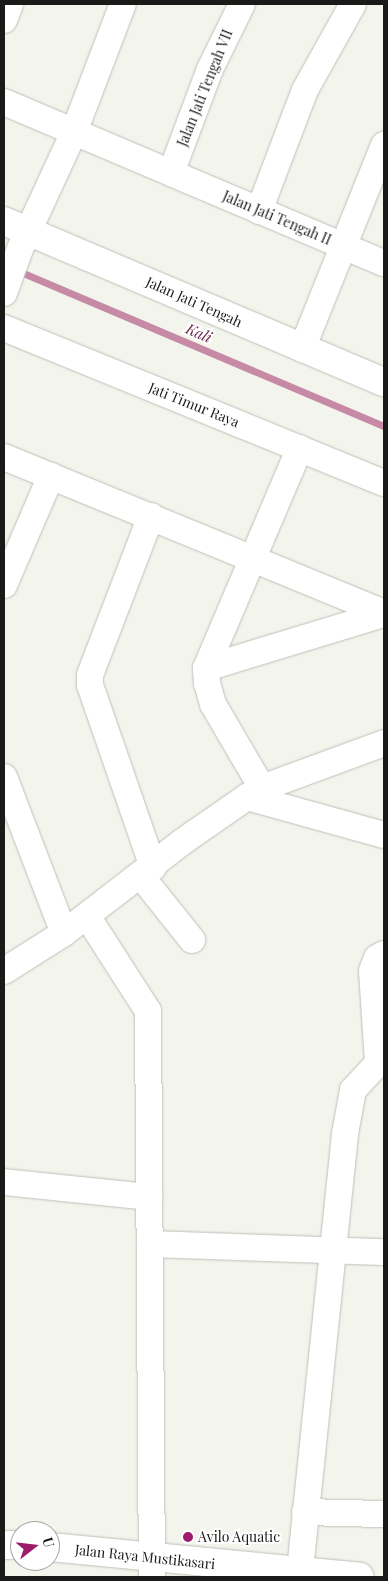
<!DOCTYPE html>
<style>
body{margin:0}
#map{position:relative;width:388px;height:1581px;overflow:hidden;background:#f3f5ed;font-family:"Playfair Display",serif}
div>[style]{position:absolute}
.stream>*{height:7px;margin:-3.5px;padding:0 3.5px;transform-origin:3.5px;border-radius:3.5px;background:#c689a6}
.roads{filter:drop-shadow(0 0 1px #bec0b8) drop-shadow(0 0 1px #bec0b8)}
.street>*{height:26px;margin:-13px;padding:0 13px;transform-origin:13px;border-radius:13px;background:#fff}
.secondary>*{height:28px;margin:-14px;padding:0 14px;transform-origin:14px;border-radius:14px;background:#fff}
.dots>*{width:14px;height:14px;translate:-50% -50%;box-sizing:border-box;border:2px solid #fff;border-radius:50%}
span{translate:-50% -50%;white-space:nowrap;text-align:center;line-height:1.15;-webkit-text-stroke:4px #fff;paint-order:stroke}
.street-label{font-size:14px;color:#1a1b18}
.poi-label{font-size:14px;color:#1a1b18}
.left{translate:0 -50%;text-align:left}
.water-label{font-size:15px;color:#69214a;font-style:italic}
.frame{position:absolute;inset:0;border:5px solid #1a1b18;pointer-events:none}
.north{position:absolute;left:10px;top:1521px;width:50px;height:50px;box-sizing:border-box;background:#fff;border:1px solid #a3a4a3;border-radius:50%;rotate:74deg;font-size:14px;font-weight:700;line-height:20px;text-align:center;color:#1a1b18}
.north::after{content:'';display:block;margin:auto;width:18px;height:22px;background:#9e1a6b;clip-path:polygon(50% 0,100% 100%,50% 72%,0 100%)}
</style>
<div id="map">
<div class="stream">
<i style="left:16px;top:270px;width:400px;rotate:23deg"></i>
</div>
<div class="roads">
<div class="street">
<i style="left:4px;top:20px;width:17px;rotate:-69deg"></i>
<i style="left:4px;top:102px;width:413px;rotate:23deg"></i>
<i style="left:171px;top:173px;width:111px;rotate:-69.4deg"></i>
<i style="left:210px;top:69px;width:72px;rotate:-63.8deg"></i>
<i style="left:259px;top:211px;width:129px;rotate:-69.2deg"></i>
<i style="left:305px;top:90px;width:98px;rotate:-60.8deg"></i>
<i style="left:4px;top:293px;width:47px;rotate:-70deg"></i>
<i style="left:20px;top:249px;width:129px;rotate:-65.2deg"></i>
<i style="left:74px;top:132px;width:137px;rotate:-69.1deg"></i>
<i style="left:4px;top:328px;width:410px;rotate:22.2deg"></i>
<i style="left:302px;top:349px;width:220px;rotate:-68.1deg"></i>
<i style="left:4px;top:457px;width:411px;rotate:22.3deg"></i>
<i style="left:151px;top:516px;width:170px;rotate:111deg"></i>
<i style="left:90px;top:675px;width:10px;rotate:90deg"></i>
<i style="left:90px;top:685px;width:193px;rotate:70.9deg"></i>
<i style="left:4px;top:585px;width:119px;rotate:-66.7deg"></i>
<i style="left:206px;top:668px;width:186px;rotate:-16.9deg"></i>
<i style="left:4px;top:777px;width:167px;rotate:69deg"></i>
<i style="left:262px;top:788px;width:97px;rotate:-120.3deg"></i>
<i style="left:213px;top:704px;width:22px;rotate:-106deg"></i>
<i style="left:207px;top:683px;width:15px;rotate:-94deg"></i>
<i style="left:206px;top:668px;width:239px;rotate:-66.9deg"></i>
<i style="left:247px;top:797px;width:142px;rotate:15.5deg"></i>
<i style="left:141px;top:876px;width:82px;rotate:51.4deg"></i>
<i style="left:87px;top:916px;width:113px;rotate:57.3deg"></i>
<i style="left:148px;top:1011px;width:566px;rotate:89.6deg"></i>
<i style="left:4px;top:971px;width:71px;rotate:-32.3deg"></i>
<i style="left:64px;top:933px;width:149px;rotate:-37.6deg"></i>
<i style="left:182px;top:842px;width:79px;rotate:-34.7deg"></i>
<i style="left:247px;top:797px;width:17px;rotate:-31deg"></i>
<i style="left:262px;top:788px;width:130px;rotate:-20.2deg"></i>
<i style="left:4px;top:1182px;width:146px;rotate:5.9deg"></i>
<i style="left:150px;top:1244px;width:234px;rotate:2deg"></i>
<i style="left:305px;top:1512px;width:79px;rotate:1.5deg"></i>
<i style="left:300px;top:1570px;width:438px;rotate:-84.1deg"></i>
<i style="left:345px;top:1134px;width:45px;rotate:-79.7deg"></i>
<i style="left:353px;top:1090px;width:37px;rotate:-47deg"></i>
<i style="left:378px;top:1063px;width:92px;rotate:-93.7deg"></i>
<i style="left:372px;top:971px;width:14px;rotate:-69deg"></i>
<i style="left:377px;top:958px;width:8px;rotate:-30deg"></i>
</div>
<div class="secondary">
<i style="left:4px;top:221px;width:413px;rotate:23deg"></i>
<i style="left:4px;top:1545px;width:16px"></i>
<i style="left:50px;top:1547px;width:311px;rotate:5.5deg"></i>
</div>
</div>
<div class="dots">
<i style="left:188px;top:1537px;background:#9e1a6b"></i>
</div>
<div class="street-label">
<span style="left:205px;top:88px;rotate:-68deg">Jalan Jati Tengah VII</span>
<span style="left:277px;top:218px;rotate:23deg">Jalan Jati Tengah II</span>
<span style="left:194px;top:302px;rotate:24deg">Jalan Jati Tengah</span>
<span style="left:194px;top:405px;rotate:22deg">Jati Timur Raya</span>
<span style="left:145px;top:1557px;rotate:6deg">Jalan Raya Mustikasari</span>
</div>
<div class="poi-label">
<span class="left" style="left:198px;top:1537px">Avilo Aquatic</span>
</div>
<div class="water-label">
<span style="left:199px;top:333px;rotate:23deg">Kali</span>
</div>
<div class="frame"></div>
<div class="north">U</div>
</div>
